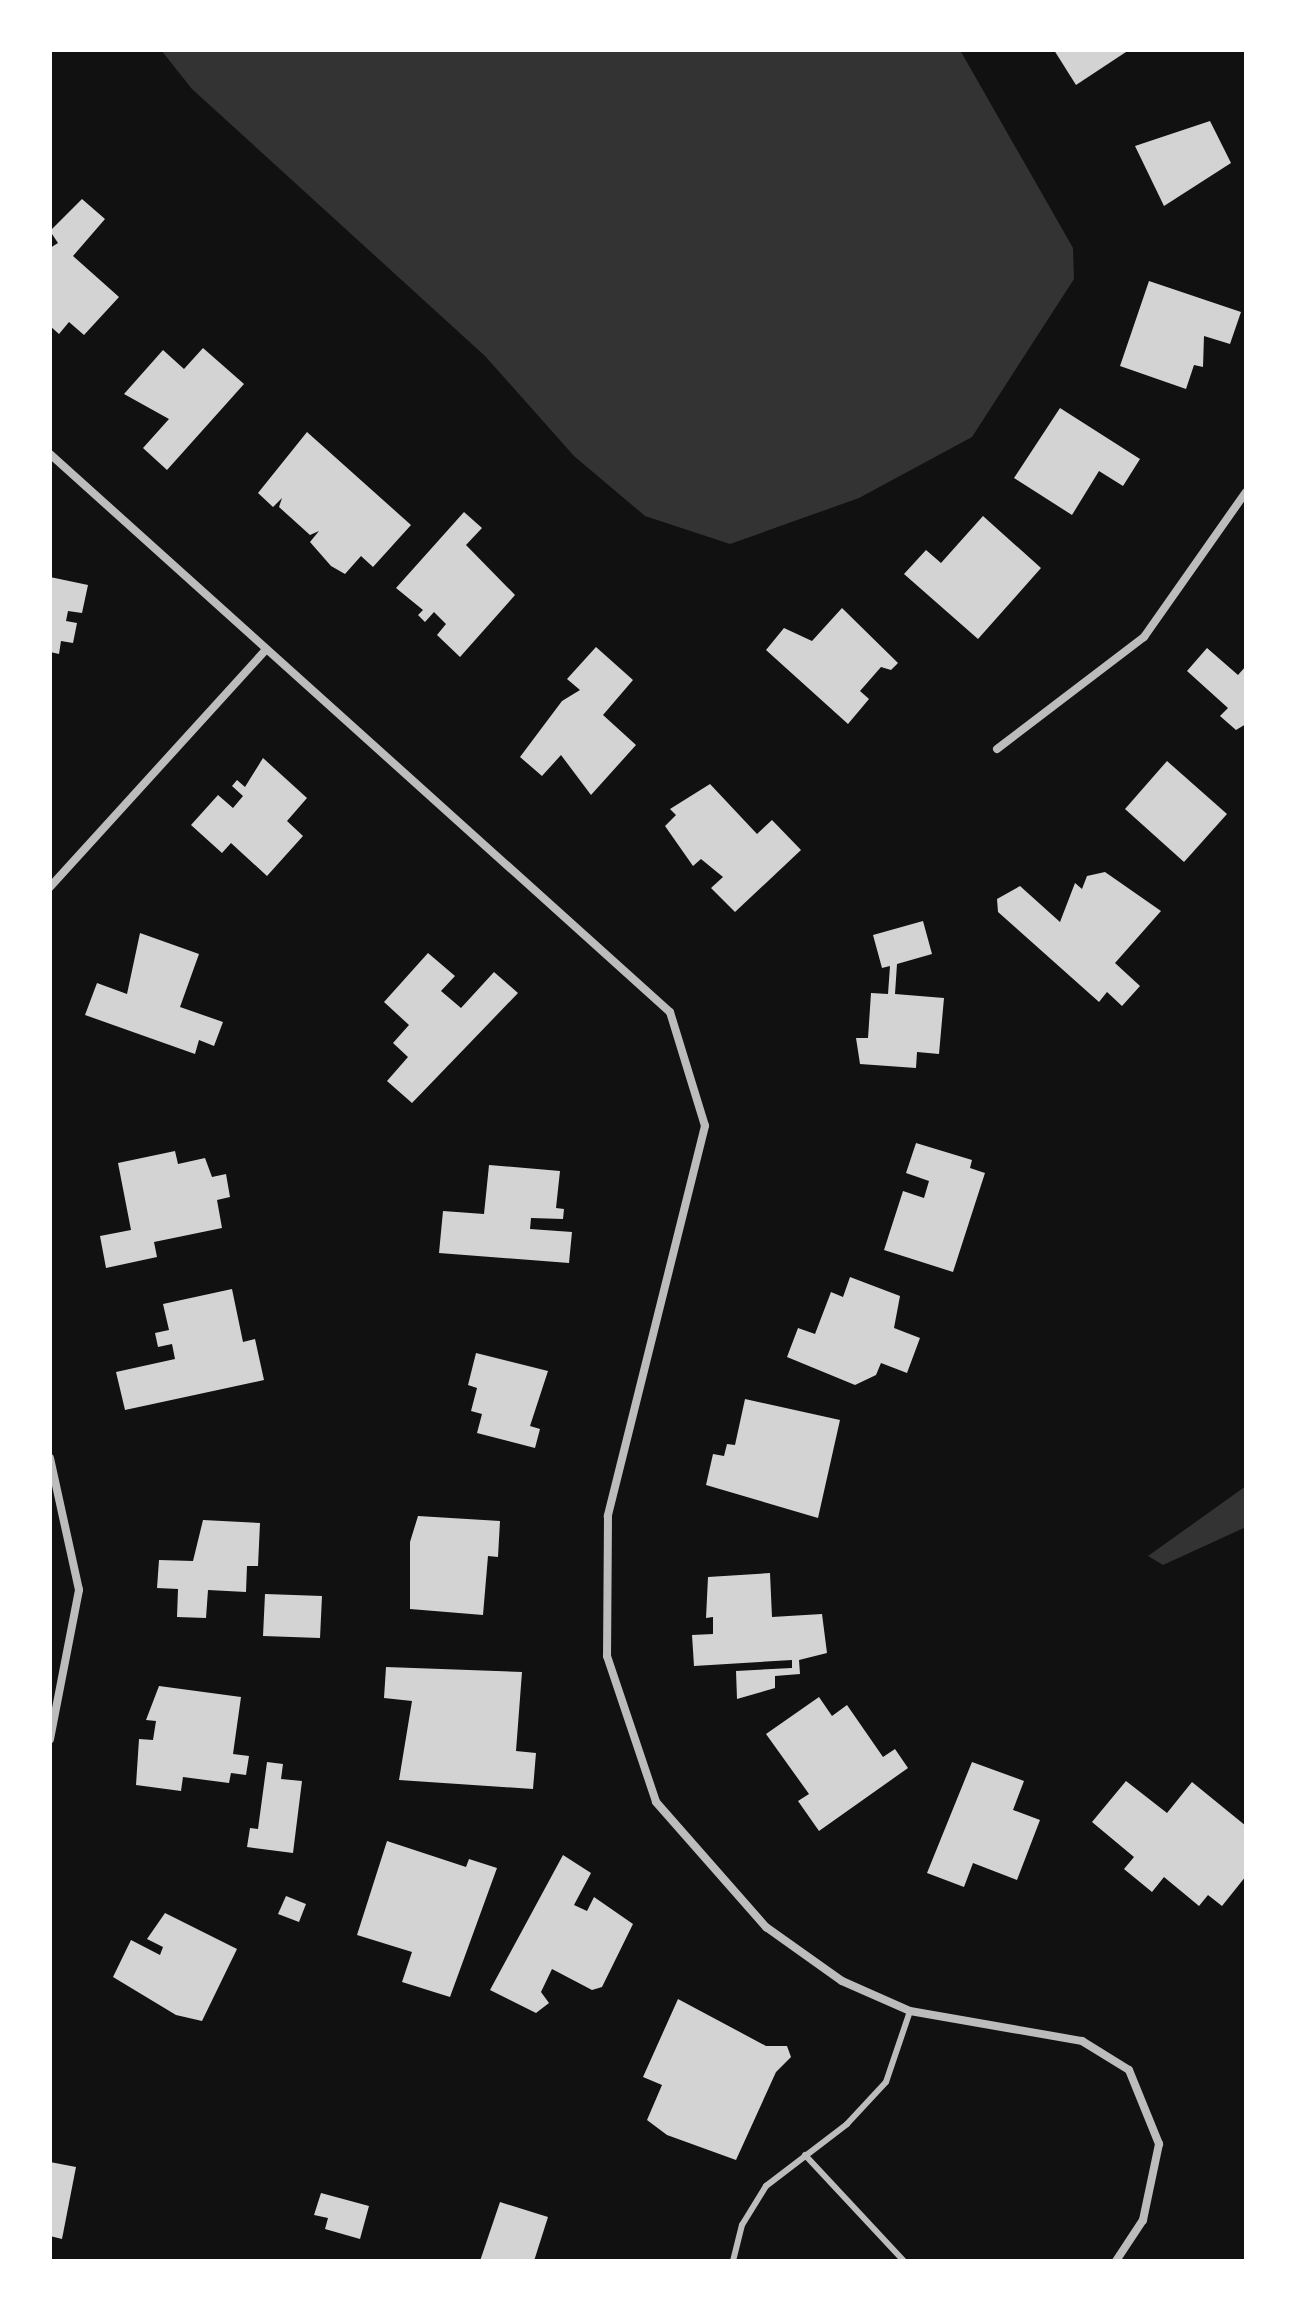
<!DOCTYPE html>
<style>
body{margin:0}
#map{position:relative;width:1296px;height:2311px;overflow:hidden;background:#111;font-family:"Titillium Web",sans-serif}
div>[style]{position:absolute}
.water>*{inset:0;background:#333}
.building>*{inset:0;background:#d3d3d3}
.service>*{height:6px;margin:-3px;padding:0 3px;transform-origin:3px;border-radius:3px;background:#bcbcbc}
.minor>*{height:8px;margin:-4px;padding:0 4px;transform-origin:4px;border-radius:4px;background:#bcbcbc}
span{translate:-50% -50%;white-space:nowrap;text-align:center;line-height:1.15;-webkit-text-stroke:6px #fff;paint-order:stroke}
.frame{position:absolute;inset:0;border:52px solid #fff;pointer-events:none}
</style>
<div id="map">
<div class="water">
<i style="clip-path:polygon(161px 50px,960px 50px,1073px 248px,1074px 279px,972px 437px,859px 498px,730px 544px,645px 516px,574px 456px,485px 356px,192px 89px)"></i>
<i style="clip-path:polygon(1246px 1486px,1246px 1527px,1163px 1565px,1148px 1556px)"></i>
</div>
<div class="building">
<i style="clip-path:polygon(1054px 50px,1129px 50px,1076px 85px)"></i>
<i style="clip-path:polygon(1210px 121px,1231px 163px,1164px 206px,1135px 146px)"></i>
<i style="clip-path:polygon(82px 199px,105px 219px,73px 256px,119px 297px,84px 335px,69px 322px,59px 334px,50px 326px,50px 248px,58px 243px,50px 231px)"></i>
<i style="clip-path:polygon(1149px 281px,1241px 312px,1230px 344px,1204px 336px,1203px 367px,1194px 365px,1186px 389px,1120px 366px)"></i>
<i style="clip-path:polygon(203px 348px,244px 384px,167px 470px,143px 448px,169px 419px,124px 394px,163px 350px,184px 369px)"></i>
<i style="clip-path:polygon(1060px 408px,1140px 459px,1123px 486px,1099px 471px,1072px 515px,1014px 478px)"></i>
<i style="clip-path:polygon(307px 432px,411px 525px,373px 567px,361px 556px,345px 574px,331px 566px,310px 542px,319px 531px,310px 535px,279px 507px,282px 498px,273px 507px,258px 493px)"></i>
<i style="clip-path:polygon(464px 512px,482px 528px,466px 545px,515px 595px,460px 657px,437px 635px,446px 624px,434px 612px,425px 622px,418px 615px,423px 610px,396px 588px)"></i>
<i style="clip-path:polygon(983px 516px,1041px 568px,978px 639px,904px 574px,926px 550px,941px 563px)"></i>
<i style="clip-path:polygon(50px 577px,88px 585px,82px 613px,68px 611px,66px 621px,77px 623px,73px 643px,61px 641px,59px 654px,50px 652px)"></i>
<i style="clip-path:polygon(842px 608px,898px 663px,891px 670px,881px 667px,860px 691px,869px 699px,848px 724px,766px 650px,784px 628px,812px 641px)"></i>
<i style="clip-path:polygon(596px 647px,633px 680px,603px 715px,636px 745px,591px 795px,561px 755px,542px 776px,520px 757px,562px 701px,580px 690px,567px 679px)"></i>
<i style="clip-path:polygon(1207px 648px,1238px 675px,1246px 666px,1246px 724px,1236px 730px,1220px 716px,1228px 708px,1187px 671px)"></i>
<i style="clip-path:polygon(263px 758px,307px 798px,287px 821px,303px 836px,267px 876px,231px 843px,222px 853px,191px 825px,218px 795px,233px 808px,243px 796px,232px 786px,237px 780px,245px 787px)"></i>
<i style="clip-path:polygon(1167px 761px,1227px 814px,1184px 862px,1125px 809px)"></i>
<i style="clip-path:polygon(710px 784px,757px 834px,772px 820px,801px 850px,735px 912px,711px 888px,723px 877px,701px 859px,693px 866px,665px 826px,676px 815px,670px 809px)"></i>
<i style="clip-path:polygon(1105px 872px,1161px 911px,1115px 963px,1140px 986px,1122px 1006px,1107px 992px,1099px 1002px,998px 912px,997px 899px,1020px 886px,1060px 922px,1075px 883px,1082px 889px,1087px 876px)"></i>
<i style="clip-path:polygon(923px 921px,932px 954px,897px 964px,895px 994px,944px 998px,939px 1054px,917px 1052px,916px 1068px,860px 1064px,856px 1038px,868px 1038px,871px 993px,888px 994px,890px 966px,882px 968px,873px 935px)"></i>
<i style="clip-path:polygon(140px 933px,199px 954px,180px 1007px,223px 1022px,214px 1046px,199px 1040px,195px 1054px,85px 1015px,97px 983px,127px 994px)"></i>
<i style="clip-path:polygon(428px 953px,455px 976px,441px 991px,461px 1008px,494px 972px,518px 993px,412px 1103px,387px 1081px,408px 1057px,393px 1043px,409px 1025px,384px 1002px)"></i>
<i style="clip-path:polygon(916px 1143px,972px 1160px,970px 1168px,985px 1173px,953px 1272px,884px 1250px,903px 1191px,924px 1198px,929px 1181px,906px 1173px)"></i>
<i style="clip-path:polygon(175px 1151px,178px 1164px,205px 1158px,212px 1177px,226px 1174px,230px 1197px,217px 1200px,222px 1228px,154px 1242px,157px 1257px,106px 1268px,100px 1236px,131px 1230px,118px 1163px)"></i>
<i style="clip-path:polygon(489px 1165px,560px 1171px,556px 1208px,564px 1209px,563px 1219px,531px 1218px,530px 1229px,572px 1232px,569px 1263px,439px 1253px,443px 1211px,484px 1214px)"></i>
<i style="clip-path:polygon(850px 1277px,900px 1296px,894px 1328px,920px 1338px,907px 1373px,881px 1363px,876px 1375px,855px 1385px,787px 1357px,798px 1328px,815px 1334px,831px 1292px,843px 1297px)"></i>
<i style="clip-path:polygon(232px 1289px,243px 1342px,255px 1339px,264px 1380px,125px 1410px,116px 1372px,175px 1359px,172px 1344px,158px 1347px,155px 1333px,169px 1330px,163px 1304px)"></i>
<i style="clip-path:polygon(476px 1353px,548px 1371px,530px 1426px,540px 1429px,535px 1448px,477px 1433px,482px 1414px,471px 1411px,477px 1388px,468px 1385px)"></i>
<i style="clip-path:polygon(745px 1399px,840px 1420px,818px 1518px,706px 1485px,713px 1454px,724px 1456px,727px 1444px,735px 1445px)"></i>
<i style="clip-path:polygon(418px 1516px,500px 1521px,498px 1557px,488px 1556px,483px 1615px,410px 1609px,410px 1542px)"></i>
<i style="clip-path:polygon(203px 1520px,260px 1523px,258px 1566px,247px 1566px,246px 1592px,208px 1590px,206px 1618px,177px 1617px,178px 1589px,157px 1588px,159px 1560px,193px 1561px)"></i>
<i style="clip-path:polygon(770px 1573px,772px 1617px,822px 1614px,827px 1653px,799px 1660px,800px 1674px,775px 1676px,775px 1688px,737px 1699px,736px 1671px,792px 1668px,792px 1660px,694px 1666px,692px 1635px,713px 1634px,713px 1617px,706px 1618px,708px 1577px)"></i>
<i style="clip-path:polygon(265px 1594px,322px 1596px,320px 1638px,263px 1636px)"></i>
<i style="clip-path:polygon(386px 1667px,522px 1672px,516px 1751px,536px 1753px,533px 1789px,399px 1780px,412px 1701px,384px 1698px)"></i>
<i style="clip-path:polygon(159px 1686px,241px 1697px,233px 1754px,249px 1756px,246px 1775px,231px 1773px,229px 1783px,183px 1777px,181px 1791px,136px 1785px,139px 1739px,153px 1740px,156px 1721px,146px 1720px)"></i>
<i style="clip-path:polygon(819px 1697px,832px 1716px,847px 1705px,883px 1757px,895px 1749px,908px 1768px,819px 1831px,798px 1801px,809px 1794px,766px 1734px)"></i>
<i style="clip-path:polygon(267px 1762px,283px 1764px,281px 1779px,302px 1781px,293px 1853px,247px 1847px,250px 1828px,258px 1829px)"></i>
<i style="clip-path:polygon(972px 1762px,1024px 1781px,1013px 1810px,1040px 1820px,1017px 1880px,973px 1863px,964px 1887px,927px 1873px)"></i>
<i style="clip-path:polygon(1126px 1781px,1167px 1813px,1192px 1782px,1246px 1826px,1246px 1876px,1222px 1906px,1208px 1895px,1199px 1906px,1164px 1877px,1152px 1892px,1124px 1869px,1134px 1857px,1092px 1822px)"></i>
<i style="clip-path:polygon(387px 1841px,466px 1867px,469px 1859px,497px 1868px,450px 1997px,402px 1982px,412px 1952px,357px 1935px)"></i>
<i style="clip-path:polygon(563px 1855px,591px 1873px,574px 1905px,587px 1911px,594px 1897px,633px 1924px,602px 1987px,592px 1990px,552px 1969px,541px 1992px,549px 2003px,536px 2013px,490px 1990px)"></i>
<i style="clip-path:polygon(286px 1896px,306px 1904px,299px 1922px,278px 1914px)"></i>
<i style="clip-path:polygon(165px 1913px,237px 1949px,202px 2021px,176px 2015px,113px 1977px,131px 1940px,160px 1955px,163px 1947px,147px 1939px)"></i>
<i style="clip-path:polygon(678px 1999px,766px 2046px,787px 2046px,791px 2057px,776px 2072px,736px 2160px,667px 2135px,647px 2120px,662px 2085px,643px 2077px)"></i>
<i style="clip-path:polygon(50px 2162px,76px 2167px,62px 2239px,50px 2236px)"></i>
<i style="clip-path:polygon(321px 2193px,369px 2206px,360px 2239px,325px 2229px,328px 2218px,314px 2215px)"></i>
<i style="clip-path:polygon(500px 2202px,548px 2217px,534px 2261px,480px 2261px)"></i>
</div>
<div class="service">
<i style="left:805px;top:2155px;width:145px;rotate:47deg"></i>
<i style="left:733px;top:2261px;width:37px;rotate:-76deg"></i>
<i style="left:742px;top:2225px;width:46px;rotate:-58.4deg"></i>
<i style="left:766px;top:2186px;width:102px;rotate:-37.4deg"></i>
<i style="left:847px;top:2124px;width:57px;rotate:-47.1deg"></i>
<i style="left:886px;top:2082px;width:75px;rotate:-71.3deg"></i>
</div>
<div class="minor">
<i style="left:50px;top:454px;width:834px;rotate:41.99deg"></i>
<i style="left:670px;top:1012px;width:119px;rotate:72.9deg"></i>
<i style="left:705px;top:1126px;width:402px;rotate:104deg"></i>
<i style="left:608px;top:1516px;width:140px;rotate:90.4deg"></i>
<i style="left:607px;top:1656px;width:154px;rotate:71.4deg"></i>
<i style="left:656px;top:1802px;width:167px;rotate:48.7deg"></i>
<i style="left:766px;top:1927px;width:93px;rotate:35.4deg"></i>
<i style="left:842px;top:1981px;width:74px;rotate:23.8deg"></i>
<i style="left:910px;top:2011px;width:175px;rotate:9.9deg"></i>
<i style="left:1082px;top:2041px;width:55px;rotate:31.7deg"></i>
<i style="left:1129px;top:2070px;width:80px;rotate:67.9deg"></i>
<i style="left:1159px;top:2144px;width:78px;rotate:101.9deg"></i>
<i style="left:1143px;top:2220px;width:49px;rotate:123.4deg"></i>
<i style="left:997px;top:749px;width:185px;rotate:-37.3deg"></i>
<i style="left:1144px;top:637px;width:177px;rotate:-54.9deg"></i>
<i style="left:50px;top:887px;width:319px;rotate:-47.7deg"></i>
<i style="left:50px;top:1458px;width:135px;rotate:77.6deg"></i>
<i style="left:79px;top:1590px;width:152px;rotate:101deg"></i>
</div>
<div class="frame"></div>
</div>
